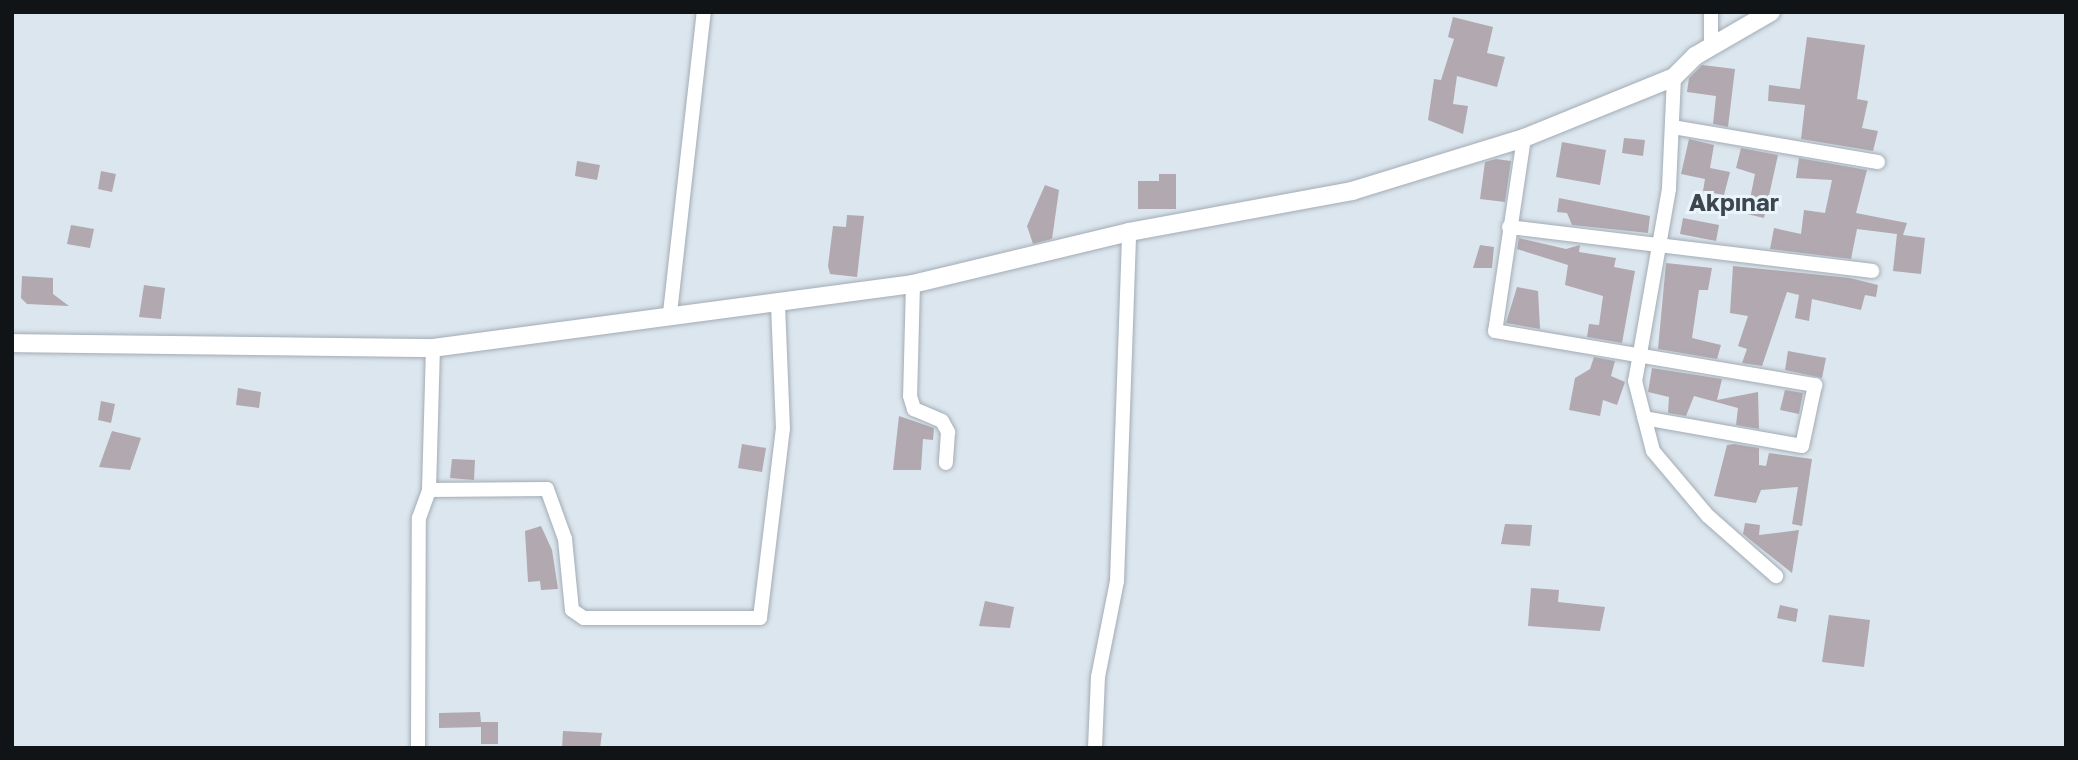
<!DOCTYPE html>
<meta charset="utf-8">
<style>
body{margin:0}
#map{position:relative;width:2078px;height:760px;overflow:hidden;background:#dce6ee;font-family:"Golos Text",sans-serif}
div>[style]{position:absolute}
.building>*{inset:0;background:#b1a8b0}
.roads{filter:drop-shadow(0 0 2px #a3acb4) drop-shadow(0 0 2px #a3acb4)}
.minor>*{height:14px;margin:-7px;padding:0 7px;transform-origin:7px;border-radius:7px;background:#fff}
.tertiary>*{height:18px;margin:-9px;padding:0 9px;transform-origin:9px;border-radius:9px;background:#fff}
span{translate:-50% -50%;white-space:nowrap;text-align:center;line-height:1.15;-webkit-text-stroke:6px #eaf4fc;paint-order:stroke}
.quarter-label{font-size:24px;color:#3e464d;font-weight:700}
.frame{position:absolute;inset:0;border:14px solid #101416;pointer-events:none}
</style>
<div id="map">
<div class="building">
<i style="clip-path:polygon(1453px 17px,1493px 27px,1487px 53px,1505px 57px,1497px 87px,1457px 76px,1453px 104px,1468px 106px,1463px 134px,1428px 120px,1434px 79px,1441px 80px,1454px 39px,1448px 37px)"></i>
<i style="clip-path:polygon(1807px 37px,1865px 45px,1857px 99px,1868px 101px,1862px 128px,1878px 131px,1873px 151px,1801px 139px,1805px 105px,1768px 101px,1769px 85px,1800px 89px)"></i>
<i style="clip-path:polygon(1702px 65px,1735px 69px,1728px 127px,1713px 124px,1716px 96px,1687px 92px,1689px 78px)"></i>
<i style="clip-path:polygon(1624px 138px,1645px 140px,1643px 156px,1622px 153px)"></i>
<i style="clip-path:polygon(1689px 139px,1714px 145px,1710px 168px,1730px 172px,1724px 195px,1703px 191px,1705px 179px,1681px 174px)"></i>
<i style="clip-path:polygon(1562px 142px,1606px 150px,1600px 185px,1556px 177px)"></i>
<i style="clip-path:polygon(1741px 148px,1778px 155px,1764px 218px,1747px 214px,1755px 174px,1736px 168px)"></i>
<i style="clip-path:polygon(1799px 158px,1867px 170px,1856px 213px,1907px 223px,1903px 235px,1925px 238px,1921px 274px,1893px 271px,1897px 234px,1857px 229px,1851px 259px,1770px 249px,1774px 228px,1801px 234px,1804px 210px,1825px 213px,1832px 180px,1796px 178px)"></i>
<i style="clip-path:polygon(1496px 159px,1511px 161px,1505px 202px,1480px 199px,1485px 162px)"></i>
<i style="clip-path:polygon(577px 161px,600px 165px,597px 180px,575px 176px)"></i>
<i style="clip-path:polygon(101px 171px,116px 174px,112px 192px,98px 189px)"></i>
<i style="clip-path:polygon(1159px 174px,1176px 174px,1176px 209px,1138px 209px,1138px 181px,1159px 181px)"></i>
<i style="clip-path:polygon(1045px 185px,1059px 190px,1052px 239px,1033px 244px,1027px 226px)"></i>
<i style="clip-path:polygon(1559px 198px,1650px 216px,1648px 233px,1572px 225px,1567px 213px,1557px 212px)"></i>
<i style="clip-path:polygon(847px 215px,864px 216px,857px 277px,830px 274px,828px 266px,833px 226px,846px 227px)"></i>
<i style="clip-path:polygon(1683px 218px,1719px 225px,1716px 241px,1680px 234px)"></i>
<i style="clip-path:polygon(71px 225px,94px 229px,90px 248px,67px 244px)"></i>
<i style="clip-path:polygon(1519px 238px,1566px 249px,1580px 245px,1579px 252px,1616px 258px,1614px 267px,1635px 271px,1622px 343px,1587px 337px,1589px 324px,1599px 325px,1603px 296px,1565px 285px,1568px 265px,1517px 249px)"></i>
<i style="clip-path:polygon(1480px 245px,1494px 247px,1492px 268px,1473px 268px)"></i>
<i style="clip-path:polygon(1666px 263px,1712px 268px,1708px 290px,1699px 290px,1692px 338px,1721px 345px,1717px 359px,1658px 349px)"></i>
<i style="clip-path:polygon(1733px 266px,1850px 278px,1878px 285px,1876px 297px,1865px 295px,1861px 310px,1812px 299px,1809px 321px,1795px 318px,1799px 295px,1787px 292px,1762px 366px,1742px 363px,1747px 349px,1738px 346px,1748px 316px,1730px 313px)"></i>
<i style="clip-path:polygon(22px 276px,53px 278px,53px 294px,69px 306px,27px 304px,21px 298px)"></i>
<i style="clip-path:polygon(144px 285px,165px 288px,161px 319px,139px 317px)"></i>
<i style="clip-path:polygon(1517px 287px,1538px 291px,1540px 329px,1506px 323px)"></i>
<i style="clip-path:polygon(1788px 351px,1826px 358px,1822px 378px,1785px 370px)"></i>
<i style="clip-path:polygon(1594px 357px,1615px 361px,1611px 376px,1625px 382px,1617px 405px,1603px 400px,1600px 416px,1569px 410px,1575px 378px,1590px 369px)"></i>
<i style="clip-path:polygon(1652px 368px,1722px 379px,1717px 400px,1758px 392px,1759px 429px,1736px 425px,1738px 408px,1694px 396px,1686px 416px,1668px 413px,1669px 397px,1648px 392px)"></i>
<i style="clip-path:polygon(238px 388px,261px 392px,259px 408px,236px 405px)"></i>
<i style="clip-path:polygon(1785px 390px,1803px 393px,1799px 414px,1780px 410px)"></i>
<i style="clip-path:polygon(101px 401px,115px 404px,111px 423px,98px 420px)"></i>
<i style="clip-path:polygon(899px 416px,934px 428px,933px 440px,923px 439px,921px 470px,893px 470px)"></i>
<i style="clip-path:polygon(112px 431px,141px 438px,130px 470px,99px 467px)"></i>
<i style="clip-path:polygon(742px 444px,766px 448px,762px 472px,738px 468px)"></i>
<i style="clip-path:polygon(1734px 444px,1759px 448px,1759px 465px,1766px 466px,1769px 453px,1812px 459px,1802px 526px,1792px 524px,1798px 487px,1761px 490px,1756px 503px,1714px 496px,1727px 445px)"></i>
<i style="clip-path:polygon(452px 459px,475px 460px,474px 480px,450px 478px)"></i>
<i style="clip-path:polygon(1745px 523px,1760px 525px,1759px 535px,1799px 530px,1792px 573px,1743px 534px)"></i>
<i style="clip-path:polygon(1505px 524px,1532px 525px,1530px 546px,1501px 544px)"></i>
<i style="clip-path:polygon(541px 526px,552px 550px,558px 589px,541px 590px,540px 581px,528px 582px,525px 531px)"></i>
<i style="clip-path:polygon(1531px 588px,1559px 590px,1558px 602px,1605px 607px,1600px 631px,1528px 626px)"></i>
<i style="clip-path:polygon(985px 601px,1014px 607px,1010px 628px,979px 626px)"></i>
<i style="clip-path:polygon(1780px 605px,1798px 609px,1796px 622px,1777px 618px)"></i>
<i style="clip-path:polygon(1829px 615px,1870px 620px,1864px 667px,1822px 662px)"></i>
<i style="clip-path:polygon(480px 712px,481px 722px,498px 722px,498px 744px,481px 744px,481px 727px,439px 728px,439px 713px)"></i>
<i style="clip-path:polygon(563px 731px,602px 733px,600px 748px,562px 748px)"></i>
</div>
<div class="roads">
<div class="minor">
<i style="left:1711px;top:47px;width:35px;rotate:-90deg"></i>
<i style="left:1674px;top:77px;width:112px;rotate:92.6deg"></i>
<i style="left:1669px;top:189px;width:195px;rotate:100deg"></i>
<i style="left:1635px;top:381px;width:72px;rotate:75.6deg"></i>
<i style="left:1653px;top:451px;width:85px;rotate:49.8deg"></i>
<i style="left:1708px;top:516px;width:91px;rotate:41.4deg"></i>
<i style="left:1673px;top:127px;width:208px;rotate:9.7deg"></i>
<i style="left:1524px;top:138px;width:195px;rotate:98.5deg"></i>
<i style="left:1495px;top:331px;width:325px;rotate:9.6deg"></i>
<i style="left:1815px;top:385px;width:62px;rotate:102deg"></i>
<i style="left:1802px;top:446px;width:160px;rotate:-170deg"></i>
<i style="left:1509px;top:227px;width:366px;rotate:6.9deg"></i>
<i style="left:913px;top:284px;width:112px;rotate:91.5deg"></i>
<i style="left:910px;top:396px;width:14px;rotate:73deg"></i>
<i style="left:914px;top:409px;width:30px;rotate:23deg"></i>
<i style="left:942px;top:421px;width:13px;rotate:61deg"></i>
<i style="left:948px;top:432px;width:31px;rotate:94deg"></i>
<i style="left:670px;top:313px;width:303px;rotate:-83.6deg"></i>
<i style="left:429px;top:490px;width:118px;rotate:-0.5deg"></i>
<i style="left:547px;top:489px;width:53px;rotate:70.2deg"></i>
<i style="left:565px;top:539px;width:71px;rotate:84.4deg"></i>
<i style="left:572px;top:610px;width:14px;rotate:34deg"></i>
<i style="left:584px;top:618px;width:176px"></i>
<i style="left:760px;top:618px;width:190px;rotate:-83.1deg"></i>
<i style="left:783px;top:429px;width:124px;rotate:-92.3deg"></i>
<i style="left:418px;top:748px;width:230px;rotate:-89.8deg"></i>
<i style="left:419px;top:518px;width:30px;rotate:-70deg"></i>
<i style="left:429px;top:490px;width:142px;rotate:-88.4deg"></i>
<i style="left:1095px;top:748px;width:71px;rotate:-87.6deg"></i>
<i style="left:1098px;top:677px;width:98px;rotate:-78.8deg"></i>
<i style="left:1117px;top:581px;width:349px;rotate:-88deg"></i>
</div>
<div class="tertiary">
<i style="left:12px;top:343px;width:421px;rotate:0.7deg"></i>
<i style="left:433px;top:348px;width:484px;rotate:-7.6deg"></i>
<i style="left:913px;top:284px;width:222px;rotate:-13.5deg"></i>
<i style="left:1129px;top:232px;width:227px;rotate:-10.4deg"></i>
<i style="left:1352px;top:191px;width:180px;rotate:-17.1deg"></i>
<i style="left:1524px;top:138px;width:162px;rotate:-22.1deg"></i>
<i style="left:1674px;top:77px;width:30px;rotate:-45deg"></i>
<i style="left:1695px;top:56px;width:88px;rotate:-30.1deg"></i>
</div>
</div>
<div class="quarter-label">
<span style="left:1734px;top:202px">Akpınar</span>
</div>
<div class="frame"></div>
</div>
